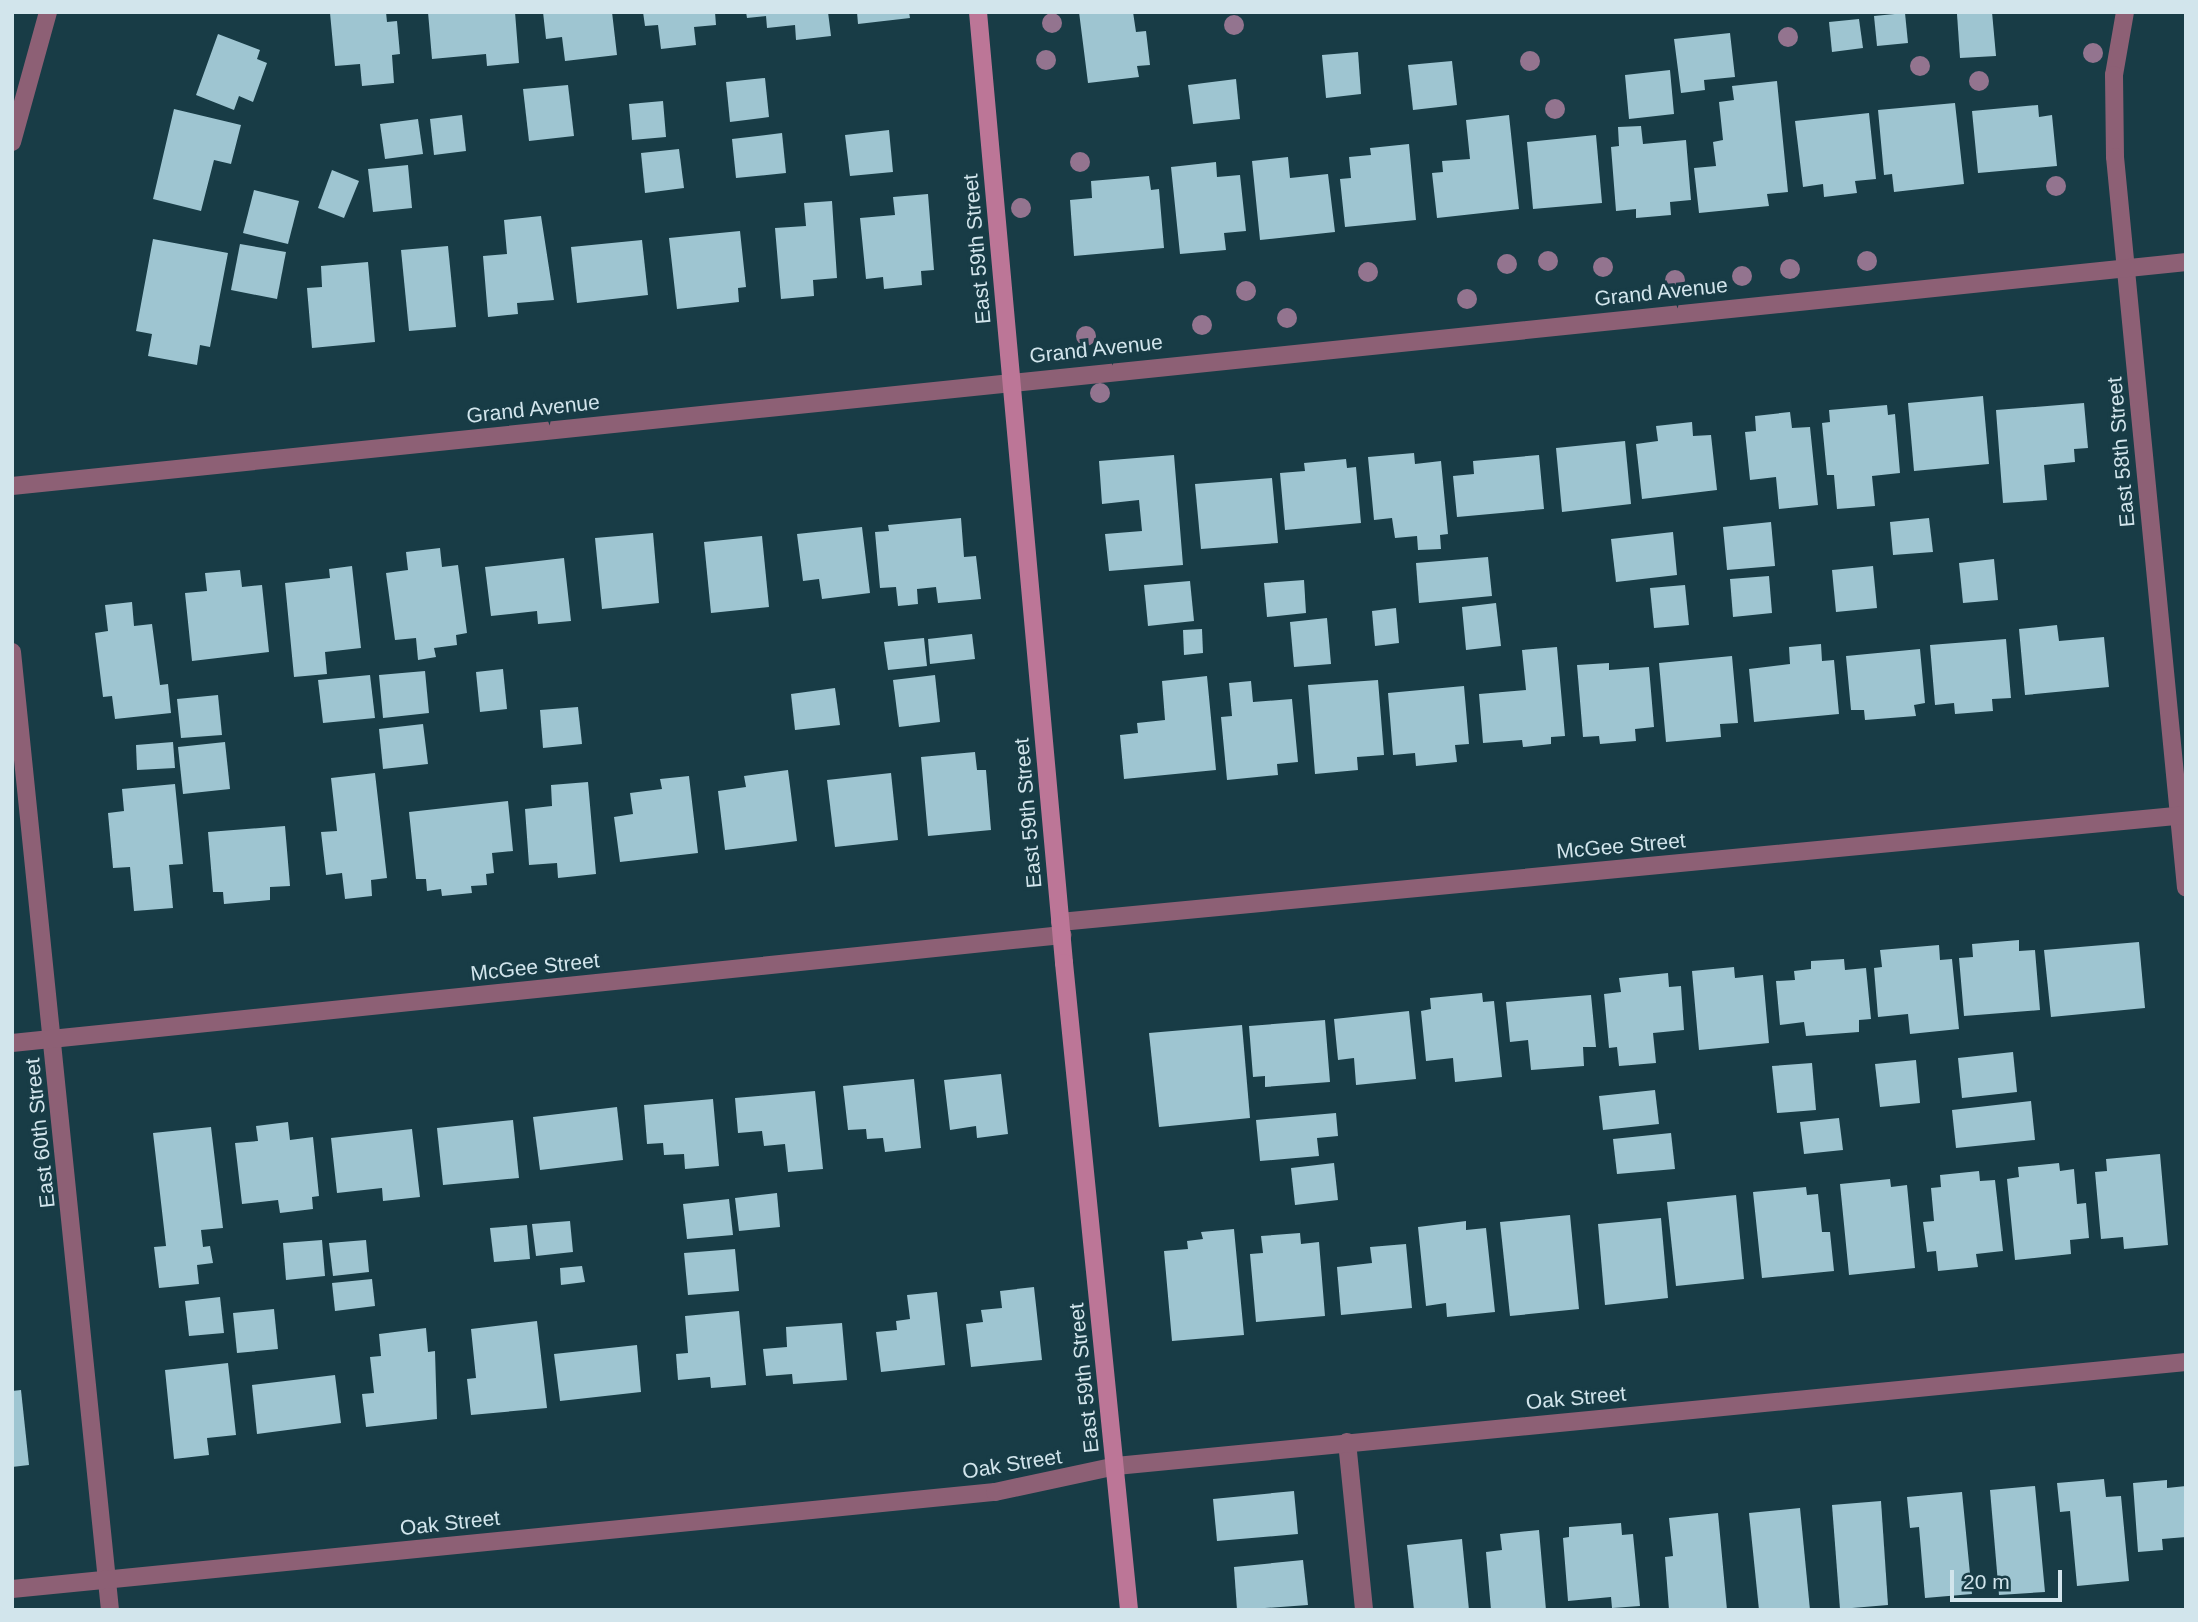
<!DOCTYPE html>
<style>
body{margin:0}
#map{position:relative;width:2198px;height:1622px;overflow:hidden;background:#183c46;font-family:Helvetica,sans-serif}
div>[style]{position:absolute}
.building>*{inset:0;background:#9ec5d1}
.lane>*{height:18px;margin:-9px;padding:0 9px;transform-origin:9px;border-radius:9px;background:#8d6075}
.street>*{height:18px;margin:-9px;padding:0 9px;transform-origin:9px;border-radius:9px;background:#8d6075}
.secondary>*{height:18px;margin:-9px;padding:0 9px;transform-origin:9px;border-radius:9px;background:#bc7697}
.trees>*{width:20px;height:20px;margin:-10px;border-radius:50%;background:#93748f}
span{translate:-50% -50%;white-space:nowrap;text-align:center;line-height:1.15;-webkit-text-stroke:7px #183c46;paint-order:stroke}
.street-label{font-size:21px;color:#d2e5ec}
.frame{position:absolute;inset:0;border:14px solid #d2e5ec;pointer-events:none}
.scale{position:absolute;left:1950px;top:1570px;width:112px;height:32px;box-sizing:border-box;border:4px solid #d2e5ec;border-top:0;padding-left:9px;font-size:21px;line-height:24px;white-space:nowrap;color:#d2e5ec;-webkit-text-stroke:5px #183c46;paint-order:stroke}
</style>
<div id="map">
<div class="building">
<i style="clip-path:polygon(386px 12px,387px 22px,397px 21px,400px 54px,392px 55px,394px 83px,362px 86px,360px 64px,335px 66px,330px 13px)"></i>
<i style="clip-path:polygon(428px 12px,515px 12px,519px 63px,487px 66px,486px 54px,432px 59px)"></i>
<i style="clip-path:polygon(543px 12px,612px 12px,617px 55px,565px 61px,562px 37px,546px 39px)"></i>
<i style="clip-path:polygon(643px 12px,715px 12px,716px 25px,694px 27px,696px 45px,661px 49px,658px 25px,645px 26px)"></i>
<i style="clip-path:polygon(746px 12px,828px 12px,831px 36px,796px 40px,795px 25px,767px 28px,766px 16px,747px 18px)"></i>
<i style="clip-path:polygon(857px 12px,909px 12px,910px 18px,858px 24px)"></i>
<i style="clip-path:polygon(1079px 12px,1133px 12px,1136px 32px,1146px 31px,1150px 65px,1137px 66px,1139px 77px,1088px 83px)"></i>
<i style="clip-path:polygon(1992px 12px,1996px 56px,1960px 58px,1957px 14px)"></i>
<i style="clip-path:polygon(1905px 13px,1908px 43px,1877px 46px,1874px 16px)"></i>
<i style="clip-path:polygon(1859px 19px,1863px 48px,1832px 52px,1829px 22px)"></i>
<i style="clip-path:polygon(1730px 33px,1735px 77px,1704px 80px,1705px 90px,1681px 93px,1674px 39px)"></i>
<i style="clip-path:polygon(218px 34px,260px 50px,257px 59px,267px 63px,253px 102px,239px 96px,234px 110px,196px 95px)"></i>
<i style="clip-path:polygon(1358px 52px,1361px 94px,1326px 98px,1322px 55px)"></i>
<i style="clip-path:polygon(1452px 61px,1457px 105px,1413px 110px,1408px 65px)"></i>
<i style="clip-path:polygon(1670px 70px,1674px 114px,1629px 119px,1625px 75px)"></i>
<i style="clip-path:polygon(765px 78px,769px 117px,730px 122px,726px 82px)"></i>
<i style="clip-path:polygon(1236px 79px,1240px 119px,1193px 124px,1188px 85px)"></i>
<i style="clip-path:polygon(1777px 81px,1788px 192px,1767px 194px,1769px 206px,1699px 213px,1694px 168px,1716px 166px,1713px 142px,1723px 140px,1719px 102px,1734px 100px,1732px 86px)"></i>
<i style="clip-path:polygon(568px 85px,574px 136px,529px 141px,523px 89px)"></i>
<i style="clip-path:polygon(663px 101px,666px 137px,632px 140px,629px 104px)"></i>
<i style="clip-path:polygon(1955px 103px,1964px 184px,1894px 192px,1892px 174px,1884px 175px,1878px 110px)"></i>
<i style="clip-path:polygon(2038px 105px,2039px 117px,2052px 115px,2057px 166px,1978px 173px,1972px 111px)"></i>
<i style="clip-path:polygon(174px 109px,241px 125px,231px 164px,214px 160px,201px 211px,153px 199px)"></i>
<i style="clip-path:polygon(1869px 113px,1876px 179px,1855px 181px,1857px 193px,1824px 197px,1823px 184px,1803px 187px,1795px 121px)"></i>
<i style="clip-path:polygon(462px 115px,466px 151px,434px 155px,430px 119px)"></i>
<i style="clip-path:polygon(1509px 115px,1519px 209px,1437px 218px,1432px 173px,1443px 172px,1442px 161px,1470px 159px,1466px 120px)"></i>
<i style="clip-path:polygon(418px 119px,423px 154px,385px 159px,380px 124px)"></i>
<i style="clip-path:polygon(1641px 126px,1643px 144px,1686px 140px,1691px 200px,1670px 202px,1671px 215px,1636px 218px,1636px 209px,1616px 211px,1611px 147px,1619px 146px,1618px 127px)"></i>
<i style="clip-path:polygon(889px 130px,893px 172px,850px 176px,845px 135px)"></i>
<i style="clip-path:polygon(782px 133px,786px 173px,736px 178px,732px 139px)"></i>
<i style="clip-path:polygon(1596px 135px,1602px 203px,1533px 209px,1527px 142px)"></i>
<i style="clip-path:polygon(1409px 144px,1416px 220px,1345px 227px,1340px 179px,1351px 178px,1349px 157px,1371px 155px,1370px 148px)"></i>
<i style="clip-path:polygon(679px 149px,684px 188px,645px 193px,641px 153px)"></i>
<i style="clip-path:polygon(1288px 157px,1290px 178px,1328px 174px,1335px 232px,1260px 240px,1252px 161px)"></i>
<i style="clip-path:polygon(1216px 162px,1217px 177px,1240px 175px,1246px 231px,1224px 233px,1226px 250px,1180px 254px,1171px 167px)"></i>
<i style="clip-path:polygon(408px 165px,412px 208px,373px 212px,368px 169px)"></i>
<i style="clip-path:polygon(332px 170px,359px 181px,344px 218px,318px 208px)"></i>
<i style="clip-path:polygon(1149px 176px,1151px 190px,1159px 189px,1164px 248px,1074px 256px,1070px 200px,1092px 198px,1091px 181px)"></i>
<i style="clip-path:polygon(254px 190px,299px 201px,288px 244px,243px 233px)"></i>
<i style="clip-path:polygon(928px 194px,934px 270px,921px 271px,922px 285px,884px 289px,883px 277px,866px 279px,860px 218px,895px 215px,893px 197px)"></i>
<i style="clip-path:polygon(832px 201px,837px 278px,813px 280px,814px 296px,781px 299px,775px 228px,806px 226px,804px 203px)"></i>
<i style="clip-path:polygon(541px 216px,554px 300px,517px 303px,518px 314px,488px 317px,483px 256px,507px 254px,504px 220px)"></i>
<i style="clip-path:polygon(740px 231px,746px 287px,738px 288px,739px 302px,677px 309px,669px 238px)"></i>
<i style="clip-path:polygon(153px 239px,228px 253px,210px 347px,200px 345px,197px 365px,148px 356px,152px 334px,136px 331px)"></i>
<i style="clip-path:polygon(642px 240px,648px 295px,577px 303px,571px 247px)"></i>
<i style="clip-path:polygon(240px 244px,286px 252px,277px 299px,231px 290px)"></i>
<i style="clip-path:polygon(448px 246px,456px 327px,409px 331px,401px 250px)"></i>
<i style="clip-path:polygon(368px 262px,375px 342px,312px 348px,307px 288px,322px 287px,321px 266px)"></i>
<i style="clip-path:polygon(1983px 396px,1989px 464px,1914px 471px,1908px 403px)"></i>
<i style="clip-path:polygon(2084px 403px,2088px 448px,2074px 449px,2075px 462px,2044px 465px,2047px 500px,2003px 503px,1996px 410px)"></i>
<i style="clip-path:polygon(1887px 405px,1888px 415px,1895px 414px,1900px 473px,1872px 476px,1875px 506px,1837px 509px,1834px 475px,1827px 475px,1822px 423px,1830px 422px,1829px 410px)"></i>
<i style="clip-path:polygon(1790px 412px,1792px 428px,1810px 427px,1818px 505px,1779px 509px,1776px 477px,1750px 480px,1745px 432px,1756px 431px,1755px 416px)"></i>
<i style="clip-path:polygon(1692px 422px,1693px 436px,1711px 435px,1717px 490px,1642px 499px,1636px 444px,1658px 441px,1656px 426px)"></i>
<i style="clip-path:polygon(1625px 441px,1631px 504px,1562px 512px,1556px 448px)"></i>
<i style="clip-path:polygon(1414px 453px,1415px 464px,1441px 461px,1448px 534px,1440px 535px,1441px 549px,1418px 550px,1417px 536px,1395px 538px,1392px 518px,1374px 520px,1368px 457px)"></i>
<i style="clip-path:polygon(1174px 455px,1183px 565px,1109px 571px,1105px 534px,1142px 531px,1139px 500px,1102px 504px,1099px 461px)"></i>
<i style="clip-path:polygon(1539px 455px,1544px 509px,1457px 517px,1453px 476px,1474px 474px,1473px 461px)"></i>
<i style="clip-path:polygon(1346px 459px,1347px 468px,1356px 467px,1361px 523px,1285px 530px,1280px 473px,1305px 471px,1304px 463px)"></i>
<i style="clip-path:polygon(1272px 478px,1278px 543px,1201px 549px,1195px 484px)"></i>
<i style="clip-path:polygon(961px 518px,964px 557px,976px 556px,981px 599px,938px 603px,936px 587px,917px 589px,918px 604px,898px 606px,896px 587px,880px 588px,875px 532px,889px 531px,888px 525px)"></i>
<i style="clip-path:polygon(1929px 518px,1933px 552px,1893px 555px,1890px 522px)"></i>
<i style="clip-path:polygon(1771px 522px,1775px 566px,1727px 570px,1723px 527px)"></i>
<i style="clip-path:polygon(862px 527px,870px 593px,822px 599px,819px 579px,803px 581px,797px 534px)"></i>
<i style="clip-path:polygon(1673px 532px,1677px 575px,1616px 582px,1611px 539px)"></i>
<i style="clip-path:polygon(653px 533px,659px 603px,602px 609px,595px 538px)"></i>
<i style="clip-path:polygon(762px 536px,769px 607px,711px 613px,704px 542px)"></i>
<i style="clip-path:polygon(440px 548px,442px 567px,458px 565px,467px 633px,456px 635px,457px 645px,434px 648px,436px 657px,418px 660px,416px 638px,395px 640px,386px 573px,408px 570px,406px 552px)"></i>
<i style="clip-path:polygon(1488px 557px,1492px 596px,1419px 603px,1416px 563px)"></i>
<i style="clip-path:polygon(564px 558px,571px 621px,538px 624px,537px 611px,491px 616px,485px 567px)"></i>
<i style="clip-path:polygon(1994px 559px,1998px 600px,1963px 603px,1959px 563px)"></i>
<i style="clip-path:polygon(352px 566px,361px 648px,325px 652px,327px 674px,294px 677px,285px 583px,330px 578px,329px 569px)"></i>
<i style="clip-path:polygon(1873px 566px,1877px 608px,1836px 612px,1832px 570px)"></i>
<i style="clip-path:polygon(240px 570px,242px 587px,262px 585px,269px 652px,192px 661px,185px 593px,207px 591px,205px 573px)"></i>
<i style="clip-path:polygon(1769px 576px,1772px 613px,1733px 617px,1730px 579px)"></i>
<i style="clip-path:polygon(1304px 580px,1306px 613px,1267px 617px,1264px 583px)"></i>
<i style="clip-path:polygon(1190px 581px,1194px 621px,1148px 626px,1144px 585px)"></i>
<i style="clip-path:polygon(1685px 585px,1689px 625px,1654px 628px,1650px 588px)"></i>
<i style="clip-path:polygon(132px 602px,134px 626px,152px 624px,160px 685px,168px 684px,171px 713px,115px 719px,112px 696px,103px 697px,95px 633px,108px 631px,105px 605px)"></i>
<i style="clip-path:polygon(1496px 603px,1501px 646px,1466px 650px,1462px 607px)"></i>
<i style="clip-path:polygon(1396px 608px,1399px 643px,1375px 646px,1372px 611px)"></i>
<i style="clip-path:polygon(1327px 618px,1331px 664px,1294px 667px,1290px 622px)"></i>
<i style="clip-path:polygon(2057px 625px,2059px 641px,2104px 637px,2109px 687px,2025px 695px,2019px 629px)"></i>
<i style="clip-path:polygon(1202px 629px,1203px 653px,1184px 655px,1183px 630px)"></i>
<i style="clip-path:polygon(972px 634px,975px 659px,930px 664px,928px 639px)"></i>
<i style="clip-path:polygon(924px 638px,927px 666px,888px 670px,884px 642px)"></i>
<i style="clip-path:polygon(2006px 639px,2011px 698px,1992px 699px,1993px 711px,1955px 714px,1954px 703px,1935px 705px,1930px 645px)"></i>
<i style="clip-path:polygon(1821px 644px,1822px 661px,1834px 660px,1839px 714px,1754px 722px,1749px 669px,1790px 664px,1789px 647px)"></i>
<i style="clip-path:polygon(1557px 647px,1565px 736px,1551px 737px,1551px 744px,1523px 747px,1522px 740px,1483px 743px,1479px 694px,1526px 690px,1522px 650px)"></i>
<i style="clip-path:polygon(1920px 649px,1925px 703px,1914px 705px,1916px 716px,1865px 720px,1864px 710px,1851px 710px,1846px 656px)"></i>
<i style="clip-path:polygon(1732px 656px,1738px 723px,1720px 724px,1721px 737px,1666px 742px,1659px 663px)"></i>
<i style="clip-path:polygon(1609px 663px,1609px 670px,1649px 667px,1654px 727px,1635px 729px,1636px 741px,1600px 744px,1599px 736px,1583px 737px,1577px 665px)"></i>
<i style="clip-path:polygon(503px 669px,507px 709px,480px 712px,476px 672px)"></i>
<i style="clip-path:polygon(425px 671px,429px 713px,383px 718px,379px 675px)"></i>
<i style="clip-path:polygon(370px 675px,375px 718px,323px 723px,318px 680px)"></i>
<i style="clip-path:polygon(935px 675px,940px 722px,899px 727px,893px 680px)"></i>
<i style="clip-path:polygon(1207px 676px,1216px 770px,1124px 779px,1120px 735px,1138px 733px,1137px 723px,1165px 720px,1162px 681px)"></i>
<i style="clip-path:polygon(1378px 680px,1384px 755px,1357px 757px,1358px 770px,1315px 774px,1308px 685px)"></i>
<i style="clip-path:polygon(1251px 681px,1253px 702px,1292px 699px,1298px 762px,1277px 764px,1278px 775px,1227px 780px,1221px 717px,1232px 716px,1229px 683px)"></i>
<i style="clip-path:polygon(1464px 686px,1469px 744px,1455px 745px,1457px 762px,1416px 766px,1415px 753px,1393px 755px,1388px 693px)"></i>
<i style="clip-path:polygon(835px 688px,840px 725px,795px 730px,791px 694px)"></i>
<i style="clip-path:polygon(218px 695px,222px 735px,181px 738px,177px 699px)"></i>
<i style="clip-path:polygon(578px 707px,582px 744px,543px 748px,540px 710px)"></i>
<i style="clip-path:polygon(423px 724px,428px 764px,383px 769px,379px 729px)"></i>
<i style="clip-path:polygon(173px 742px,175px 768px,137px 770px,136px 745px)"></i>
<i style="clip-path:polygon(225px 742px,230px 789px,183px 794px,178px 747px)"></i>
<i style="clip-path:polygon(975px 752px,977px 770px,986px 770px,991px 830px,928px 836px,921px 757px)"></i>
<i style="clip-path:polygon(788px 770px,797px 841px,725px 850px,718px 791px,746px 787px,744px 776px)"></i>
<i style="clip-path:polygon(375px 773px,387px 878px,371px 880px,372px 896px,345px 899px,342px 873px,326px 875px,321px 832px,337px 831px,331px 778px)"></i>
<i style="clip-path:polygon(891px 773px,898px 840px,835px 847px,827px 780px)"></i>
<i style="clip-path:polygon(689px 776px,698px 853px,620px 862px,614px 817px,633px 814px,630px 793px,662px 789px,660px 779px)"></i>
<i style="clip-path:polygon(588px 782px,596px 874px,558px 878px,557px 863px,529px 865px,525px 809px,552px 806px,551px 785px)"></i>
<i style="clip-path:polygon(175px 784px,183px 864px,169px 865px,173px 908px,134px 911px,130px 867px,113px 868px,108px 813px,124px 811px,122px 789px)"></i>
<i style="clip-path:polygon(508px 801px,513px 851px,492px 853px,494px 873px,486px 874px,487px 885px,471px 886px,472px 893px,442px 896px,441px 889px,427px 891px,426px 879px,416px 879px,409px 812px)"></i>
<i style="clip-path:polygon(285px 826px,290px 886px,270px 887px,270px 900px,224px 904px,223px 892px,213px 892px,208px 832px)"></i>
<i style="clip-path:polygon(2019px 940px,2019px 951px,2035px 950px,2040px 1010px,1964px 1016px,1959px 958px,1973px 957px,1972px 944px)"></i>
<i style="clip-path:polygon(2139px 942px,2145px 1008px,2051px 1017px,2044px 950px)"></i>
<i style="clip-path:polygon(1939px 945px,1940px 960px,1952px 959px,1959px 1029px,1910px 1034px,1908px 1014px,1878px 1017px,1874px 968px,1882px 967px,1880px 950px)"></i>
<i style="clip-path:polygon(1844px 959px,1845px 970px,1866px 968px,1871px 1019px,1859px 1020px,1859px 1032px,1806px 1036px,1804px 1022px,1780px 1025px,1776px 981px,1795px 980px,1794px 971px,1811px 969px,1811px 961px)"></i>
<i style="clip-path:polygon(1734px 967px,1735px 978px,1763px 975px,1769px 1043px,1699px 1050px,1692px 971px)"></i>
<i style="clip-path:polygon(1668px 973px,1669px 987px,1681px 986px,1684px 1030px,1653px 1033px,1656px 1063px,1619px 1066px,1617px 1047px,1609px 1048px,1604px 994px,1621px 992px,1619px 978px)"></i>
<i style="clip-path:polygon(1482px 993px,1483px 1002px,1494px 1001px,1502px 1077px,1455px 1082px,1453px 1058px,1426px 1061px,1421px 1011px,1431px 1009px,1430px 998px)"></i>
<i style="clip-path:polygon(1591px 995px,1596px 1047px,1583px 1047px,1584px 1066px,1531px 1070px,1528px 1040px,1510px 1042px,1506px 1002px)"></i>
<i style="clip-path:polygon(1409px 1011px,1416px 1079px,1356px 1085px,1354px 1058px,1338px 1060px,1334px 1019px)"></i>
<i style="clip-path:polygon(1325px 1020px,1330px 1082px,1265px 1087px,1265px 1076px,1253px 1077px,1249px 1026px)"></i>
<i style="clip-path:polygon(1242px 1025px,1250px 1118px,1159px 1127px,1149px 1033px)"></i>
<i style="clip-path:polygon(2013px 1052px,2017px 1092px,1962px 1098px,1958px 1058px)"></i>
<i style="clip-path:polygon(1916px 1060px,1920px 1103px,1880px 1107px,1875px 1064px)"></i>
<i style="clip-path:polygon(1812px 1063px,1816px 1110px,1777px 1113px,1772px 1066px)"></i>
<i style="clip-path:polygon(1001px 1074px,1008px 1134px,977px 1138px,976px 1126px,950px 1130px,944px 1080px)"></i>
<i style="clip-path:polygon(914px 1079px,921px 1148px,885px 1152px,883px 1138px,867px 1139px,866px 1129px,848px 1130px,843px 1086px)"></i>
<i style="clip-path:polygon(1655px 1090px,1659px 1124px,1603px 1130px,1599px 1096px)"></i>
<i style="clip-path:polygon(815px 1091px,823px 1169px,788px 1172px,785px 1144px,764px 1146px,762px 1131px,738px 1133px,735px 1098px)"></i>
<i style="clip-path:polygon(713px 1099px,719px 1166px,685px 1169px,684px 1154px,664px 1155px,663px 1143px,647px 1144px,644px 1105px)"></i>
<i style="clip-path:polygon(2031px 1101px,2035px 1140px,1956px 1148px,1952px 1110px)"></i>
<i style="clip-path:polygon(617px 1107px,623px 1160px,540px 1170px,533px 1117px)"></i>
<i style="clip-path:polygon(1336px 1113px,1338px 1136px,1317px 1138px,1319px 1156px,1260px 1161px,1256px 1120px)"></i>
<i style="clip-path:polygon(1839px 1118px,1843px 1150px,1804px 1154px,1800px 1122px)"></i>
<i style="clip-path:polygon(513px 1120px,519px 1178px,443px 1185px,437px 1128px)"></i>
<i style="clip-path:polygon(288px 1122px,290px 1140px,313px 1137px,319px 1196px,312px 1197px,313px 1209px,280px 1213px,278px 1200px,242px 1204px,235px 1143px,258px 1141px,256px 1126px)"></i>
<i style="clip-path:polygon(211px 1127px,223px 1228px,201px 1230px,203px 1247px,210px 1246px,213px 1263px,197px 1265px,199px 1284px,159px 1288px,154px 1247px,166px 1246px,153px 1133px)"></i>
<i style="clip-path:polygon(412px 1129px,420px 1197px,383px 1201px,382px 1188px,337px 1193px,331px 1138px)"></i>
<i style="clip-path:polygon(1671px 1133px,1675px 1169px,1617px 1174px,1613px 1139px)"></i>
<i style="clip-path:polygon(2160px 1154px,2168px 1245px,2124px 1249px,2123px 1237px,2101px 1239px,2095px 1172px,2107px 1171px,2106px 1159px)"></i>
<i style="clip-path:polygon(1334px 1163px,1338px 1200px,1295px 1205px,1291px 1168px)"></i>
<i style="clip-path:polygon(2059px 1163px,2060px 1171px,2074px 1169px,2077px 1204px,2086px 1203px,2089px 1238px,2070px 1240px,2071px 1254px,2015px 1260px,2007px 1179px,2019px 1177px,2018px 1167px)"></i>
<i style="clip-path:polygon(1979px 1171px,1980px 1181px,1995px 1180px,2003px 1251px,1976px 1254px,1978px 1267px,1938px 1271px,1936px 1251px,1927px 1252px,1923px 1222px,1934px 1221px,1931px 1188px,1941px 1187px,1940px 1175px)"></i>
<i style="clip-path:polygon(1890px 1179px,1891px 1187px,1907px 1185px,1915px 1268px,1849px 1275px,1840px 1184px)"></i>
<i style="clip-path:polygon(1806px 1187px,1807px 1195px,1818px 1194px,1822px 1232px,1830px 1232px,1834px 1271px,1762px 1278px,1753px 1192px)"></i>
<i style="clip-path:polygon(777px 1193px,780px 1227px,739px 1231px,735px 1198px)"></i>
<i style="clip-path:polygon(1736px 1195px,1744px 1279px,1676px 1286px,1667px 1202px)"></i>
<i style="clip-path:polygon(729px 1199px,733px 1235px,687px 1239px,683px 1204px)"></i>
<i style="clip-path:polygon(1570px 1215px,1579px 1309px,1510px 1316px,1500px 1222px)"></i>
<i style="clip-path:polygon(1661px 1218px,1668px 1298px,1605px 1305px,1598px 1224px)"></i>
<i style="clip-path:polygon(570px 1221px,573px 1252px,536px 1256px,532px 1224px)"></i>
<i style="clip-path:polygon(1466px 1221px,1466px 1230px,1486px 1228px,1495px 1312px,1447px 1317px,1446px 1303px,1426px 1306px,1418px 1227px)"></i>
<i style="clip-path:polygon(527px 1225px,530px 1259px,494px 1262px,490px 1228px)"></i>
<i style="clip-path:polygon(1234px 1229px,1244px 1335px,1172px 1341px,1164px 1251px,1188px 1249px,1187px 1241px,1203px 1239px,1201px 1232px)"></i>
<i style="clip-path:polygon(1300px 1233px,1301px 1244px,1319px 1242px,1325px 1316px,1256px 1322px,1250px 1254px,1263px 1253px,1261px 1236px)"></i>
<i style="clip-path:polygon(322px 1240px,325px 1276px,286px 1280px,283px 1243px)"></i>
<i style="clip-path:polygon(366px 1240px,369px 1272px,333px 1276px,329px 1243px)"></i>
<i style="clip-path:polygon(1406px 1244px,1412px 1308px,1341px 1315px,1337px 1267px,1372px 1263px,1370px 1247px)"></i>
<i style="clip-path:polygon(735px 1249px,739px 1291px,688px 1295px,684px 1253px)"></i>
<i style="clip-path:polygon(582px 1266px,585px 1282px,561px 1285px,560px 1268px)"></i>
<i style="clip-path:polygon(372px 1279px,375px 1306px,335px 1311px,332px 1283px)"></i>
<i style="clip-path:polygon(1034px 1287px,1042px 1360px,971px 1367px,966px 1324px,983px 1322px,981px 1310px,1002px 1308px,1000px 1291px)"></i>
<i style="clip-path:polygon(937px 1292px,945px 1365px,881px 1372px,876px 1332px,897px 1330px,896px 1321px,910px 1319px,907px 1295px)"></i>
<i style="clip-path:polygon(220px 1297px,224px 1333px,189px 1336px,185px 1301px)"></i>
<i style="clip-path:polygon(274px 1309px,278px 1349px,237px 1353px,233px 1313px)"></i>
<i style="clip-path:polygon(739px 1311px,746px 1385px,711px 1388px,710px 1377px,678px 1380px,676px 1354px,688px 1353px,685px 1316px)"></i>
<i style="clip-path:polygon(537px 1321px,547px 1408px,471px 1415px,467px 1379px,476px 1378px,471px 1329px)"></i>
<i style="clip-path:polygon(842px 1323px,847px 1380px,793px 1384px,792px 1374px,766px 1376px,763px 1349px,787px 1347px,786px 1327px)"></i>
<i style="clip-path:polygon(426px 1328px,428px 1352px,435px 1351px,437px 1419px,366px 1427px,362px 1394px,374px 1393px,370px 1357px,381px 1356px,379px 1334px)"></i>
<i style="clip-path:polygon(637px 1345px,641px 1392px,560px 1401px,554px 1354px)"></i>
<i style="clip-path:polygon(228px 1363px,236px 1435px,207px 1438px,209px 1455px,174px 1459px,165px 1370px)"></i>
<i style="clip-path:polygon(335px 1375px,341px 1423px,257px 1434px,252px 1385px)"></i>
<i style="clip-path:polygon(21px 1390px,29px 1465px,12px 1467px,12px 1391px)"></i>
<i style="clip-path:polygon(2104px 1479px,2106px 1497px,2121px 1496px,2129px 1581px,2077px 1586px,2070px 1511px,2060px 1512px,2057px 1483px)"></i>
<i style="clip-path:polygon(2167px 1480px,2167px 1488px,2186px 1486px,2186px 1537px,2162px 1539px,2163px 1550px,2138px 1552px,2133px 1483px)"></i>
<i style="clip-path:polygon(2035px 1486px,2045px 1592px,1999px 1595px,1990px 1490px)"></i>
<i style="clip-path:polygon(1294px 1491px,1298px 1534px,1217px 1541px,1213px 1499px)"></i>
<i style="clip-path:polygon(1962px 1492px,1972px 1594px,1925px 1598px,1919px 1527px,1910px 1528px,1907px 1497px)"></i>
<i style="clip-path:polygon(1881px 1501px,1888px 1605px,1840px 1609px,1832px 1505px)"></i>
<i style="clip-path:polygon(1800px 1508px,1810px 1610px,1759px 1610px,1749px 1513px)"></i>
<i style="clip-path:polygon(1718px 1513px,1727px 1610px,1669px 1610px,1665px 1557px,1673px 1556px,1669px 1518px)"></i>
<i style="clip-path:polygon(1621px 1523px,1622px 1535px,1633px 1534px,1640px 1606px,1612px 1608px,1611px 1597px,1568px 1601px,1563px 1538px,1569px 1537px,1569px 1527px)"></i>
<i style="clip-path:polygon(1539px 1530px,1546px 1610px,1491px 1610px,1486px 1552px,1502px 1550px,1500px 1534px)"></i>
<i style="clip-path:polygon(1462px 1539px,1469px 1610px,1414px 1610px,1407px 1545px)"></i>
<i style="clip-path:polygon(1303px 1560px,1308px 1605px,1237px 1610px,1234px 1567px)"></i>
</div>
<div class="lane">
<i style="left:1347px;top:1442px;width:169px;rotate:84.2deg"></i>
</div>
<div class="street">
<i style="left:2125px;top:12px;width:64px;rotate:99.9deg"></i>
<i style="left:2114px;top:75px;width:82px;rotate:89.3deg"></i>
<i style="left:2115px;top:157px;width:734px;rotate:84.45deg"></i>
<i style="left:12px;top:142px;width:135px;rotate:-74.5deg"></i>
<i style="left:12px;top:486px;width:2186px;rotate:-5.88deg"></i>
<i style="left:12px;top:652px;width:963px;rotate:84.16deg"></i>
<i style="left:1060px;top:922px;width:1131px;rotate:-5.43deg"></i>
<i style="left:12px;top:1043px;width:1056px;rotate:-5.87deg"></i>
<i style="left:12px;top:1589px;width:988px;rotate:-5.64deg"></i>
<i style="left:995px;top:1492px;width:124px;rotate:-12.1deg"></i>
<i style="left:1116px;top:1466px;width:1075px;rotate:-5.55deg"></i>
</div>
<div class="secondary">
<i style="left:978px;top:12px;width:955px;rotate:84.83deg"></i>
<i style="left:1064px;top:963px;width:650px;rotate:84.26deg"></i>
</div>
<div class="trees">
<i style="left:1052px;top:23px"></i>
<i style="left:1234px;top:25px"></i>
<i style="left:1788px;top:37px"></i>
<i style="left:2093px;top:53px"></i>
<i style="left:1046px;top:60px"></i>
<i style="left:1530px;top:61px"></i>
<i style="left:1920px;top:66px"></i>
<i style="left:1979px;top:81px"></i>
<i style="left:1555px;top:109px"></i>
<i style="left:1080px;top:162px"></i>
<i style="left:2056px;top:186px"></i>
<i style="left:1021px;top:208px"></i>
<i style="left:1548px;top:261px"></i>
<i style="left:1867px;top:261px"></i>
<i style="left:1507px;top:264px"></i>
<i style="left:1603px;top:267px"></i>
<i style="left:1790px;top:269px"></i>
<i style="left:1368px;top:272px"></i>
<i style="left:1742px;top:276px"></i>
<i style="left:1675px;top:280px"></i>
<i style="left:1246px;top:291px"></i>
<i style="left:1467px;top:299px"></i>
<i style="left:1287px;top:318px"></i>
<i style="left:1202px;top:325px"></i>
<i style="left:1086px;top:336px"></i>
<i style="left:1100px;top:393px"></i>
</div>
<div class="street-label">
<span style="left:977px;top:249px;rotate:-95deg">East 59th Street</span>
<span style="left:1661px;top:292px;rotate:-6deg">Grand Avenue</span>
<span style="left:1096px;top:349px;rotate:-6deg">Grand Avenue</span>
<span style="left:533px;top:409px;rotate:-6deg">Grand Avenue</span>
<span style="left:2121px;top:452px;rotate:-95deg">East 58th Street</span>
<span style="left:1028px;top:813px;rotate:-95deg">East 59th Street</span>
<span style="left:1621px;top:846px;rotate:-5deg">McGee Street</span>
<span style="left:535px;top:967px;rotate:-6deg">McGee Street</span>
<span style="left:40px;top:1133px;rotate:-96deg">East 60th Street</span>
<span style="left:1084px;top:1378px;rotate:-96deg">East 59th Street</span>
<span style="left:1576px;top:1398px;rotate:-5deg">Oak Street</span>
<span style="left:1012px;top:1464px;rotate:-9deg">Oak Street</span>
<span style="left:450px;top:1523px;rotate:-6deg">Oak Street</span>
</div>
<div class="frame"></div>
<div class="scale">20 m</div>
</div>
